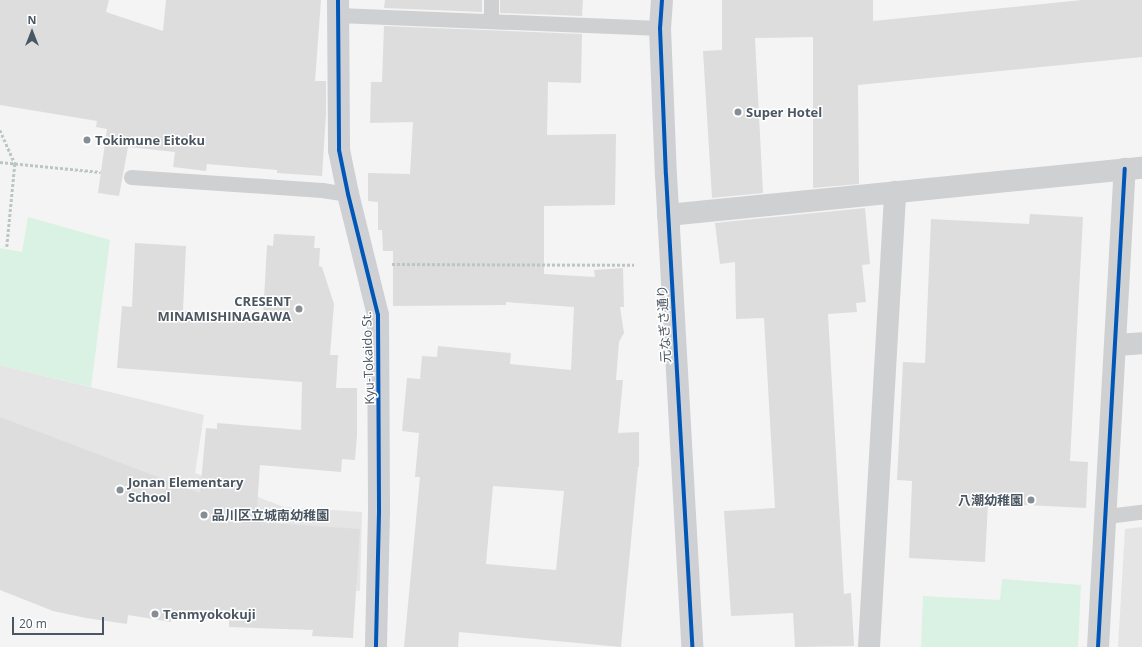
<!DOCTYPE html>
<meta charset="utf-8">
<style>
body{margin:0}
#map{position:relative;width:1142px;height:647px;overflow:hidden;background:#f4f4f4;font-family:"Open Sans","Noto Sans JP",sans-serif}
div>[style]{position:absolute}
.education>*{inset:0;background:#e6e5e6}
.green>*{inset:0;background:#d9f2e3}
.building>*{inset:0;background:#ddddde}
.path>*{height:2.5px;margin-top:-1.25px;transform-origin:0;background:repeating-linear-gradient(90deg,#bcc7c4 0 3px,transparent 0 5px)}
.lane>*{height:15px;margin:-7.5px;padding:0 7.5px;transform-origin:7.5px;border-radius:7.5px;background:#ced0d2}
.street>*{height:22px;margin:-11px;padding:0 11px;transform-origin:11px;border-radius:11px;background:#ced0d2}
.secondary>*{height:22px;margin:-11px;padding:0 11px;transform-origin:11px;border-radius:11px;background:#ced0d4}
.cycleway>*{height:4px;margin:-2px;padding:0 2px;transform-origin:2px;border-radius:2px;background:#0057b8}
.dots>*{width:11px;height:11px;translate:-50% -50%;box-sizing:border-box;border:2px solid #fff;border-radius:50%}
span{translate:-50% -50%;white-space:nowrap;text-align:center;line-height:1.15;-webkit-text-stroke:3px #fff;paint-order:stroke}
.poi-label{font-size:13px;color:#4a5661;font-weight:700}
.left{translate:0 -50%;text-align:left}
.right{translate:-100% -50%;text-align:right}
.street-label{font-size:13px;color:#4a5661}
.north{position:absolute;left:12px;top:12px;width:40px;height:40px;-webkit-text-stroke:3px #fff;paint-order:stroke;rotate:0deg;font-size:11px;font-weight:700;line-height:16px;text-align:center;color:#4a5661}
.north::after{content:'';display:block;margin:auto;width:14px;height:18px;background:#4a5661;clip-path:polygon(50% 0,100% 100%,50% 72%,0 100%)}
.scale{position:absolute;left:12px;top:617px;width:92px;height:18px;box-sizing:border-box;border:2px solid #4a5661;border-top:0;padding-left:5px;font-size:12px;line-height:14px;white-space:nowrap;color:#4a5661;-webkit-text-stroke:3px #fff;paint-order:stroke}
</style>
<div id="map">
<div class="education">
<i style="clip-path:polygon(0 365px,204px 415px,195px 473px,284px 507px,362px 512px,360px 591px,311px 587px,0 530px)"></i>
<i style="clip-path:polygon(1142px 527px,1142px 647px,1118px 647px,1125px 529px)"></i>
</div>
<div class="green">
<i style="clip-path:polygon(28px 217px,110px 240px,91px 387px,0 365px,0 248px,22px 252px)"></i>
<i style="clip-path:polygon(1002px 579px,1081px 585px,1078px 647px,921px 647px,923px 596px,1000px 600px)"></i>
</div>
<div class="building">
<i style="clip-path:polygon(0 0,109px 0,106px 12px,163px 31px,166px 0,321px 0,315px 81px,326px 81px,326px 114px,322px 176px,277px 173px,277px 170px,207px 164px,206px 171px,173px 167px,175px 152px,128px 147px,119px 196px,98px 193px,107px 129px,96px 127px,97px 121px,0 105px)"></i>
<i style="clip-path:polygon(385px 0,482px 0,482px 12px,384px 8px)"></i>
<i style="clip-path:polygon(500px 0,583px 0,582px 16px,500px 13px)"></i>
<i style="clip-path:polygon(722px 0,873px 0,873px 21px,1082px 0,1142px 0,1142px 57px,858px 85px,859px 184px,813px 188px,813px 37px,755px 38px,763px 193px,712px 198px,703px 51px,722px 50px)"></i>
<i style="clip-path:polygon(evenodd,384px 26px,582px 34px,581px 83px,548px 82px,547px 135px,616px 134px,615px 205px,544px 206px,544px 274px,595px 277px,594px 270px,623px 268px,624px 307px,620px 307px,624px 333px,619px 342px,616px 380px,623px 380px,618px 433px,639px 432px,639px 467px,638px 467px,621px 647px,459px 632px,458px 647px,404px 647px,420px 477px,415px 477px,419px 433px,402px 431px,407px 378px,420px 379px,422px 356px,437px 357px,438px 346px,511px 353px,510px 364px,571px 370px,574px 307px,506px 302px,506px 305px,393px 306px,393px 251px,383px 251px,382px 230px,378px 230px,378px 202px,368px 201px,368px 173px,410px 174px,413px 122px,370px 123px,371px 82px,382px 82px,384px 26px,493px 486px,564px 491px,556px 570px,486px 564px,493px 486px)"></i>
<i style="clip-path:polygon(865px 208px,870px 264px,862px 265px,866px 302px,856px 303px,857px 312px,828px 314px,844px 594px,851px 593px,854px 646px,795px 647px,793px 613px,731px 616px,724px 511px,775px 508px,764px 318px,736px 319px,735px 262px,720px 264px,715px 223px)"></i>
<i style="clip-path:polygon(1030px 214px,1083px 217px,1070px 461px,1088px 462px,1086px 508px,988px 503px,985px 562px,909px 558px,912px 481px,897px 480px,903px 362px,925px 363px,931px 219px,1029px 224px)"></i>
<i style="clip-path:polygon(274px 234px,315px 236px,314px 248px,320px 248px,319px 266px,322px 267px,334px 304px,330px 355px,338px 355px,336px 388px,357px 388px,357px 435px,355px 460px,342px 459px,341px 472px,260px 465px,256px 522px,360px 529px,353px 638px,312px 636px,313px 630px,229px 627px,229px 620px,171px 618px,171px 622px,128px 615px,127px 624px,86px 618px,53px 611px,0 590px,0 417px,200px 493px,206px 428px,217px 429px,217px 423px,301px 430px,302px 382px,117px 368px,122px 306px,132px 307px,135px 243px,186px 246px,183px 311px,263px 317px,267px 245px,273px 246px)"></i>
</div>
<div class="path">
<i style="left:0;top:130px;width:37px;rotate:66deg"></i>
<i style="left:15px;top:164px;width:83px;rotate:95.5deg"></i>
<i style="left:0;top:162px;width:101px;rotate:5.7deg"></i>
<i style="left:392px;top:264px;width:242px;rotate:0.2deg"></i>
</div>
<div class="lane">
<i style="left:338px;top:15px;width:322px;rotate:2.3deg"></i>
<i style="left:491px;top:21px;width:21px;rotate:-90deg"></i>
<i style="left:131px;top:177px;width:191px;rotate:3.9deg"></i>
<i style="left:322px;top:190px;width:26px;rotate:9deg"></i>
<i style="left:1107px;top:516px;width:35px;rotate:-7deg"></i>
</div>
<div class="street">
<i style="left:668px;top:215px;width:476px;rotate:-5.7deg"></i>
<i style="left:1116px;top:345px;width:26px;rotate:-4deg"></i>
<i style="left:869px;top:647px;width:456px;rotate:-86.7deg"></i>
<i style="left:1098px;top:647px;width:479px;rotate:-86.8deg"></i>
</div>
<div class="secondary">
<i style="left:338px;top:0;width:150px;rotate:89.6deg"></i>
<i style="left:339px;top:150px;width:45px;rotate:78.4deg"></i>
<i style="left:348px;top:194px;width:125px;rotate:76.1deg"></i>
<i style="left:378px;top:315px;width:197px;rotate:89.7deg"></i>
<i style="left:379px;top:512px;width:135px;rotate:91.3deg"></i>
<i style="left:662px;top:0;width:28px;rotate:94deg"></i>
<i style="left:660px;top:28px;width:147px;rotate:87.7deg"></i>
<i style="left:666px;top:175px;width:473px;rotate:86.8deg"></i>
</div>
<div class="cycleway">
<i style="left:338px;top:0;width:150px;rotate:89.6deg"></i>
<i style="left:339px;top:150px;width:45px;rotate:78.4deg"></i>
<i style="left:348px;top:194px;width:125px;rotate:76.1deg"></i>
<i style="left:378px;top:315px;width:197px;rotate:89.7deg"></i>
<i style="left:379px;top:512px;width:135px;rotate:91.3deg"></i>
<i style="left:662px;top:0;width:28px;rotate:94deg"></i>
<i style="left:660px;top:28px;width:147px;rotate:87.7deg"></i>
<i style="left:666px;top:175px;width:473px;rotate:86.8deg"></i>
<i style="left:1098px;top:647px;width:479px;rotate:-86.8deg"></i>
</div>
<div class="dots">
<i style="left:738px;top:112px;background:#868d94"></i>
<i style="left:87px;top:140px;background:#868d94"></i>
<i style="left:299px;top:309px;background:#868d94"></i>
<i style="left:120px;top:490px;background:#868d94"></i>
<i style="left:1031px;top:500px;background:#868d94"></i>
<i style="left:204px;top:515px;background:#868d94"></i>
<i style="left:155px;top:614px;background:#868d94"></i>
</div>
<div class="poi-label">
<span class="left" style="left:746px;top:112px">Super Hotel</span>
<span class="left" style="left:95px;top:140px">Tokimune Eitoku</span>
<span class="right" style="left:291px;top:309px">CRESENT<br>MINAMISHINAGAWA</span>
<span class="left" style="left:128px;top:490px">Jonan Elementary<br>School</span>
<span class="right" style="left:1023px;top:500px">八潮幼稚園</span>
<span class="left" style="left:212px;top:515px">品川区立城南幼稚園</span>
<span class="left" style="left:163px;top:614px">Tenmyokokuji</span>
</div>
<div class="street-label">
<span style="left:664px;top:324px;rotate:-93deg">元なぎさ通り</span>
<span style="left:368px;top:358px;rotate:-92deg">Kyu-Tokaido St.</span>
</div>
<div class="north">N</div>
<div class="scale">20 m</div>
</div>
